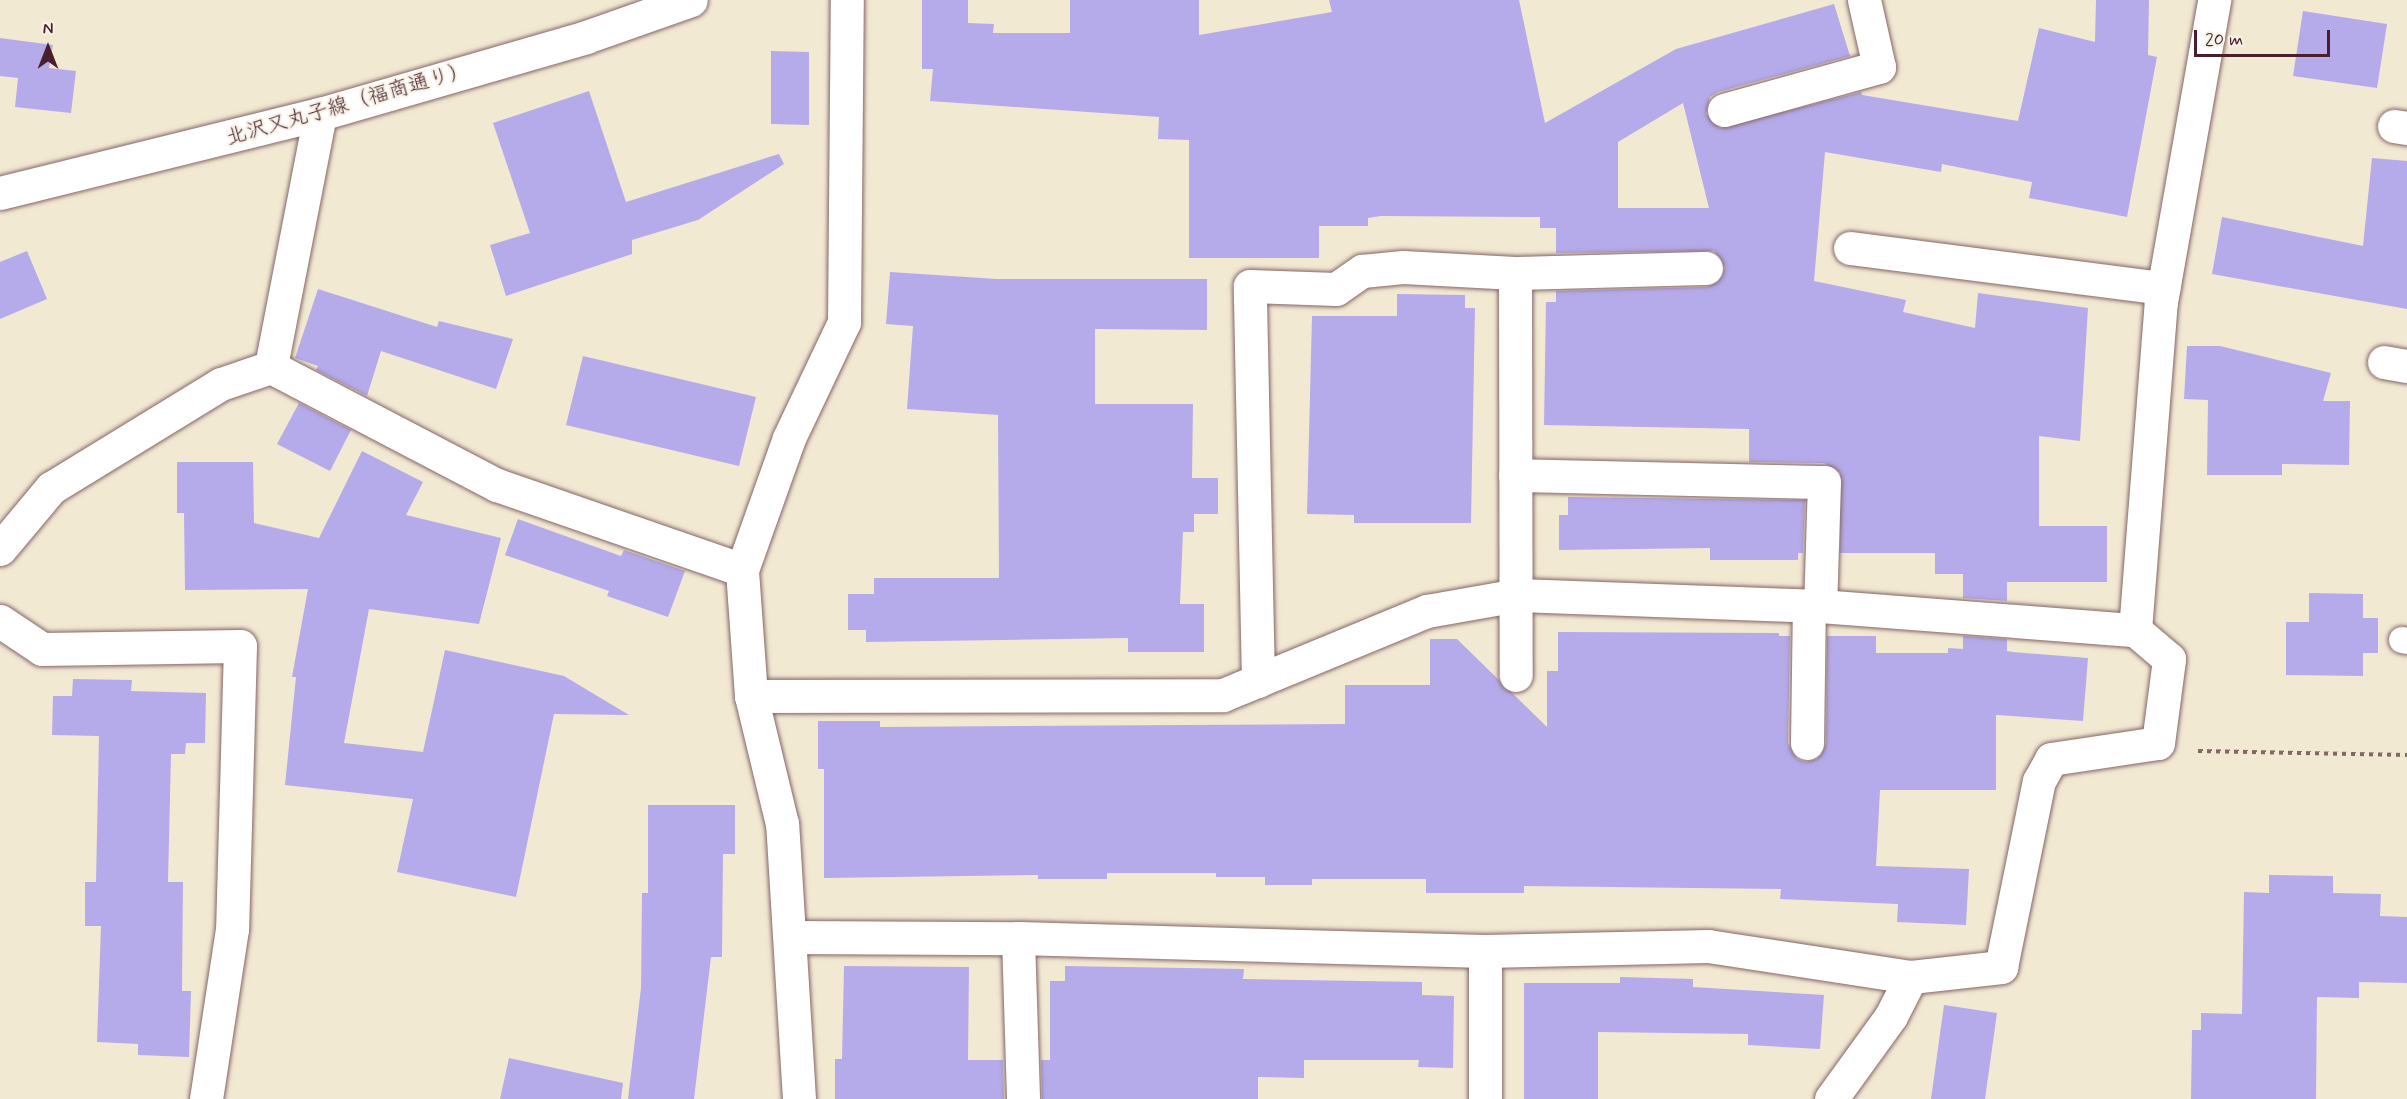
<!DOCTYPE html>
<meta charset="utf-8">
<style>
body{margin:0}
#map{position:relative;width:2407px;height:1099px;overflow:hidden;background:#f2e9d3;font-family:Mynerve,"Klee One",sans-serif}
div>[style]{position:absolute}
.building>*{inset:0;background:#b5abea}
.path>*{height:4px;margin-top:-2px;transform-origin:0;background:repeating-linear-gradient(90deg,#856666 0 4.5px,transparent 0 9px)}
.roads{filter:drop-shadow(0 0 2px #856666) drop-shadow(0 0 2px #856666)}
.service>*{height:26px;margin:-13px;padding:0 13px;transform-origin:13px;border-radius:13px;background:#fff}
.minor>*{height:33px;margin:-16.5px;padding:0 16.5px;transform-origin:16.5px;border-radius:16.5px;background:#fff}
.tertiary>*{height:33px;margin:-16.5px;padding:0 16.5px;transform-origin:16.5px;border-radius:16.5px;background:#fff}
span{translate:-50% -50%;white-space:nowrap;text-align:center;line-height:1.15;-webkit-text-stroke:4.5px #f7f3e8;paint-order:stroke}
.street-label{font-size:21px;color:#4a1f2b}
.north{position:absolute;left:18px;top:18px;width:60px;height:60px;-webkit-text-stroke:4px #f7f3e8;paint-order:stroke;rotate:0deg;font-size:16px;font-weight:700;line-height:24px;text-align:center;color:#4a1f2b}
.north::after{content:'';display:block;margin:auto;width:21px;height:27px;background:#4a1f2b;clip-path:polygon(50% 0,100% 100%,50% 72%,0 100%)}
.scale{position:absolute;left:2194px;top:30px;width:136px;height:27px;box-sizing:border-box;border:3px solid #4a1f2b;border-top:0;padding-left:8px;font-size:18px;line-height:21px;white-space:nowrap;color:#4a1f2b;-webkit-text-stroke:4px #f7f3e8;paint-order:stroke}
</style>
<div id="map">
<div class="building">
<i style="clip-path:polygon(evenodd,922px 0,968px 0,968px 23px,994px 24px,993px 33px,1070px 33px,1070px 0,1199px 0,1199px 35px,1332px 12px,1329px 0,1519px 0,1545px 123px,1676px 49px,1834px 4px,1850px 56px,1718px 92px,1710px 97px,1706px 114px,1720px 128px,1861px 92px,1862px 95px,2018px 121px,2039px 28px,2095px 42px,2096px 0,2149px 0,2148px 55px,2157px 57px,2127px 217px,2029px 198px,2032px 182px,1942px 164px,1941px 172px,1825px 152px,1814px 281px,1906px 300px,1903px 312px,1975px 328px,1978px 293px,2088px 308px,2080px 441px,2039px 436px,2039px 526px,2107px 526px,2107px 582px,2007px 582px,2007px 601px,1963px 598px,1963px 574px,1935px 574px,1935px 553px,1840px 553px,1840px 473px,1824px 463px,1749px 462px,1749px 429px,1544px 425px,1546px 302px,1556px 302px,1556px 291px,1707px 287px,1722px 277px,1725px 268px,1714px 251px,1556px 253px,1556px 228px,1540px 228px,1540px 217px,1381px 216px,1368px 218px,1368px 226px,1319px 226px,1319px 258px,1189px 258px,1189px 140px,1158px 139px,1159px 117px,930px 101px,933px 69px,922px 69px,922px 0,1683px 103px,1709px 208px,1618px 208px,1618px 142px,1683px 103px)"></i>
<i style="clip-path:polygon(2303px 11px,2387px 24px,2377px 88px,2293px 76px)"></i>
<i style="clip-path:polygon(0 38px,53px 45px,49px 68px,76px 71px,71px 113px,15px 107px,18px 78px,0 76px)"></i>
<i style="clip-path:polygon(771px 51px,809px 52px,809px 125px,771px 124px)"></i>
<i style="clip-path:polygon(589px 91px,626px 202px,779px 154px,784px 164px,698px 220px,632px 240px,632px 254px,506px 296px,490px 245px,530px 233px,493px 123px)"></i>
<i style="clip-path:polygon(2372px 158px,2407px 161px,2407px 309px,2212px 274px,2222px 217px,2363px 246px)"></i>
<i style="clip-path:polygon(27px 251px,47px 299px,0 319px,0 262px)"></i>
<i style="clip-path:polygon(890px 272px,997px 279px,1207px 279px,1207px 330px,1095px 329px,1095px 404px,1193px 404px,1192px 478px,1218px 478px,1218px 514px,1194px 514px,1194px 532px,1183px 532px,1180px 604px,1204px 604px,1204px 652px,1128px 652px,1128px 638px,866px 642px,866px 630px,848px 630px,848px 594px,874px 594px,874px 578px,999px 578px,998px 415px,907px 409px,913px 326px,886px 324px)"></i>
<i style="clip-path:polygon(318px 289px,437px 327px,439px 321px,513px 339px,496px 389px,381px 351px,367px 396px,316px 370px,318px 366px,295px 358px)"></i>
<i style="clip-path:polygon(1397px 294px,1465px 295px,1465px 308px,1475px 308px,1471px 523px,1354px 523px,1354px 515px,1307px 514px,1312px 316px,1397px 316px)"></i>
<i style="clip-path:polygon(2187px 346px,2220px 346px,2331px 373px,2323px 401px,2350px 401px,2349px 465px,2282px 464px,2282px 475px,2207px 475px,2208px 400px,2184px 399px)"></i>
<i style="clip-path:polygon(583px 356px,756px 397px,739px 466px,566px 425px)"></i>
<i style="clip-path:polygon(299px 403px,351px 430px,330px 471px,277px 444px)"></i>
<i style="clip-path:polygon(362px 451px,423px 482px,406px 515px,501px 538px,479px 624px,369px 609px,344px 743px,423px 752px,445px 650px,564px 676px,629px 715px,554px 714px,516px 897px,397px 872px,413px 799px,285px 785px,296px 677px,292px 677px,308px 589px,185px 590px,184px 513px,177px 513px,177px 462px,253px 462px,254px 523px,319px 538px)"></i>
<i style="clip-path:polygon(1568px 497px,1805px 500px,1803px 553px,1798px 553px,1798px 560px,1710px 560px,1710px 548px,1559px 550px,1559px 515px,1568px 515px)"></i>
<i style="clip-path:polygon(518px 519px,621px 556px,624px 550px,685px 571px,668px 617px,607px 596px,609px 591px,505px 555px)"></i>
<i style="clip-path:polygon(2309px 593px,2363px 594px,2363px 618px,2378px 618px,2378px 653px,2363px 653px,2363px 676px,2286px 675px,2286px 622px,2309px 622px)"></i>
<i style="clip-path:polygon(1558px 632px,1779px 633px,1779px 636px,1790px 636px,1788px 743px,1797px 759px,1806px 762px,1817px 759px,1826px 744px,1827px 636px,1876px 636px,1876px 653px,1948px 653px,1948px 648px,1963px 649px,1963px 636px,2007px 639px,2007px 651px,2013px 652px,2088px 658px,2083px 721px,1996px 715px,1996px 790px,1880px 790px,1876px 866px,1969px 869px,1966px 925px,1897px 922px,1898px 904px,1780px 899px,1781px 889px,1524px 886px,1524px 893px,1426px 893px,1426px 879px,1312px 879px,1312px 885px,1265px 885px,1265px 877px,1216px 877px,1216px 873px,1107px 873px,1107px 879px,1038px 879px,1038px 875px,824px 878px,824px 769px,818px 769px,818px 721px,880px 721px,880px 727px,1345px 724px,1345px 685px,1430px 685px,1430px 639px,1457px 639px,1547px 727px,1547px 671px,1558px 671px)"></i>
<i style="clip-path:polygon(73px 679px,132px 680px,131px 691px,206px 693px,205px 743px,186px 743px,185px 754px,171px 754px,168px 882px,183px 882px,182px 991px,191px 991px,189px 1057px,138px 1055px,138px 1044px,97px 1042px,101px 926px,85px 926px,85px 882px,96px 882px,99px 736px,52px 735px,53px 696px,72px 696px)"></i>
<i style="clip-path:polygon(648px 805px,735px 805px,735px 854px,723px 854px,722px 957px,711px 957px,694px 1099px,628px 1099px,641px 988px,642px 893px,648px 893px)"></i>
<i style="clip-path:polygon(2269px 875px,2333px 876px,2333px 893px,2381px 894px,2380px 916px,2407px 917px,2407px 983px,2359px 982px,2359px 998px,2317px 997px,2316px 1099px,2191px 1099px,2192px 1030px,2201px 1030px,2201px 1013px,2242px 1014px,2244px 892px,2269px 893px)"></i>
<i style="clip-path:polygon(844px 966px,969px 967px,968px 1060px,1003px 1060px,1004px 1099px,835px 1099px,835px 1059px,842px 1059px)"></i>
<i style="clip-path:polygon(1065px 966px,1244px 969px,1243px 979px,1422px 982px,1422px 995px,1454px 996px,1453px 1068px,1418px 1067px,1419px 1060px,1304px 1060px,1304px 1078px,1258px 1077px,1258px 1099px,1042px 1099px,1041px 1060px,1050px 1060px,1050px 981px,1065px 981px)"></i>
<i style="clip-path:polygon(1620px 977px,1693px 979px,1693px 987px,1824px 995px,1820px 1049px,1748px 1045px,1748px 1034px,1598px 1032px,1598px 1099px,1524px 1099px,1524px 983px,1620px 983px)"></i>
<i style="clip-path:polygon(1944px 1005px,1997px 1013px,1985px 1099px,1931px 1099px)"></i>
<i style="clip-path:polygon(509px 1058px,623px 1083px,621px 1099px,500px 1099px)"></i>
</div>
<div class="path">
<i style="left:2198px;top:751px;width:209px;rotate:1.1deg"></i>
</div>
<div class="roads">
<div class="service">
<i style="left:2402px;top:640px;width:5px;rotate:11deg"></i>
</div>
<div class="minor">
<i style="left:1724px;top:110px;width:161px;rotate:-15.5deg"></i>
<i style="left:1879px;top:67px;width:69px;rotate:-102.6deg"></i>
<i style="left:320px;top:114px;width:258px;rotate:101deg"></i>
<i style="left:271px;top:367px;width:255px;rotate:27.6deg"></i>
<i style="left:497px;top:485px;width:259px;rotate:19.1deg"></i>
<i style="left:2394px;top:126px;width:13px;rotate:9deg"></i>
<i style="left:1850px;top:248px;width:316px;rotate:7.3deg"></i>
<i style="left:1515px;top:273px;width:191px;rotate:-1.5deg"></i>
<i style="left:2384px;top:362px;width:23px;rotate:10deg"></i>
<i style="left:1515px;top:475px;width:309px;rotate:1.3deg"></i>
<i style="left:1824px;top:482px;width:124px;rotate:91.8deg"></i>
<i style="left:0;top:549px;width:80px;rotate:-50.1deg"></i>
<i style="left:51px;top:488px;width:199px;rotate:-31.5deg"></i>
<i style="left:221px;top:384px;width:53px;rotate:-18.8deg"></i>
<i style="left:0;top:621px;width:50px;rotate:33.7deg"></i>
<i style="left:42px;top:649px;width:198px;rotate:-0.9deg"></i>
<i style="left:240px;top:646px;width:283px;rotate:91.6deg"></i>
<i style="left:232px;top:929px;width:172px;rotate:98.7deg"></i>
<i style="left:1258px;top:681px;width:395px;rotate:-91.2deg"></i>
<i style="left:1250px;top:286px;width:86px;rotate:2deg"></i>
<i style="left:1336px;top:289px;width:32px;rotate:-35deg"></i>
<i style="left:1362px;top:271px;width:41px;rotate:-5.6deg"></i>
<i style="left:1403px;top:267px;width:112px;rotate:3.1deg"></i>
<i style="left:1515px;top:273px;width:402px;rotate:89.9deg"></i>
<i style="left:751px;top:696px;width:472px;rotate:-0.1deg"></i>
<i style="left:1223px;top:695px;width:221px;rotate:-22.4deg"></i>
<i style="left:1427px;top:611px;width:92px;rotate:-10deg"></i>
<i style="left:1518px;top:595px;width:302px;rotate:2.1deg"></i>
<i style="left:1820px;top:606px;width:316px;rotate:4.4deg"></i>
<i style="left:2135px;top:630px;width:329px;rotate:-85.5deg"></i>
<i style="left:2161px;top:302px;width:307px;rotate:-80deg"></i>
<i style="left:1807px;top:743px;width:137px;rotate:-89.2deg"></i>
<i style="left:791px;top:937px;width:227px;rotate:0.3deg"></i>
<i style="left:1018px;top:938px;width:467px;rotate:1.6deg"></i>
<i style="left:1485px;top:951px;width:223px;rotate:-1.3deg"></i>
<i style="left:1708px;top:946px;width:205px;rotate:8.7deg"></i>
<i style="left:1911px;top:977px;width:91px;rotate:-6.3deg"></i>
<i style="left:2001px;top:967px;width:190px;rotate:-78.5deg"></i>
<i style="left:2039px;top:781px;width:25px;rotate:-61deg"></i>
<i style="left:2051px;top:759px;width:108px;rotate:-8.5deg"></i>
<i style="left:2158px;top:743px;width:85px;rotate:-82.5deg"></i>
<i style="left:2169px;top:659px;width:45px;rotate:-139.5deg"></i>
<i style="left:1018px;top:938px;width:161px;rotate:88.2deg"></i>
<i style="left:799px;top:1099px;width:276px;rotate:-93.5deg"></i>
<i style="left:782px;top:824px;width:132px;rotate:-103.6deg"></i>
<i style="left:751px;top:696px;width:126px;rotate:-94.1deg"></i>
<i style="left:742px;top:570px;width:140px;rotate:-70.4deg"></i>
<i style="left:789px;top:438px;width:128px;rotate:-64.6deg"></i>
<i style="left:844px;top:322px;width:322px;rotate:-89.5deg"></i>
<i style="left:1485px;top:1099px;width:148px;rotate:-90deg"></i>
<i style="left:1831px;top:1099px;width:102px;rotate:-54.1deg"></i>
<i style="left:1891px;top:1016px;width:44px;rotate:-62.9deg"></i>
</div>
<div class="tertiary">
<i style="left:0;top:193px;width:330px;rotate:-13.9deg"></i>
<i style="left:320px;top:114px;width:277px;rotate:-16.1deg"></i>
<i style="left:586px;top:37px;width:111px;rotate:-19.4deg"></i>
</div>
</div>
<div class="street-label">
<span style="left:348px;top:104px;rotate:-16deg">北沢又丸子線（福商通り）</span>
</div>
<div class="north">N</div>
<div class="scale">20 m</div>
</div>
